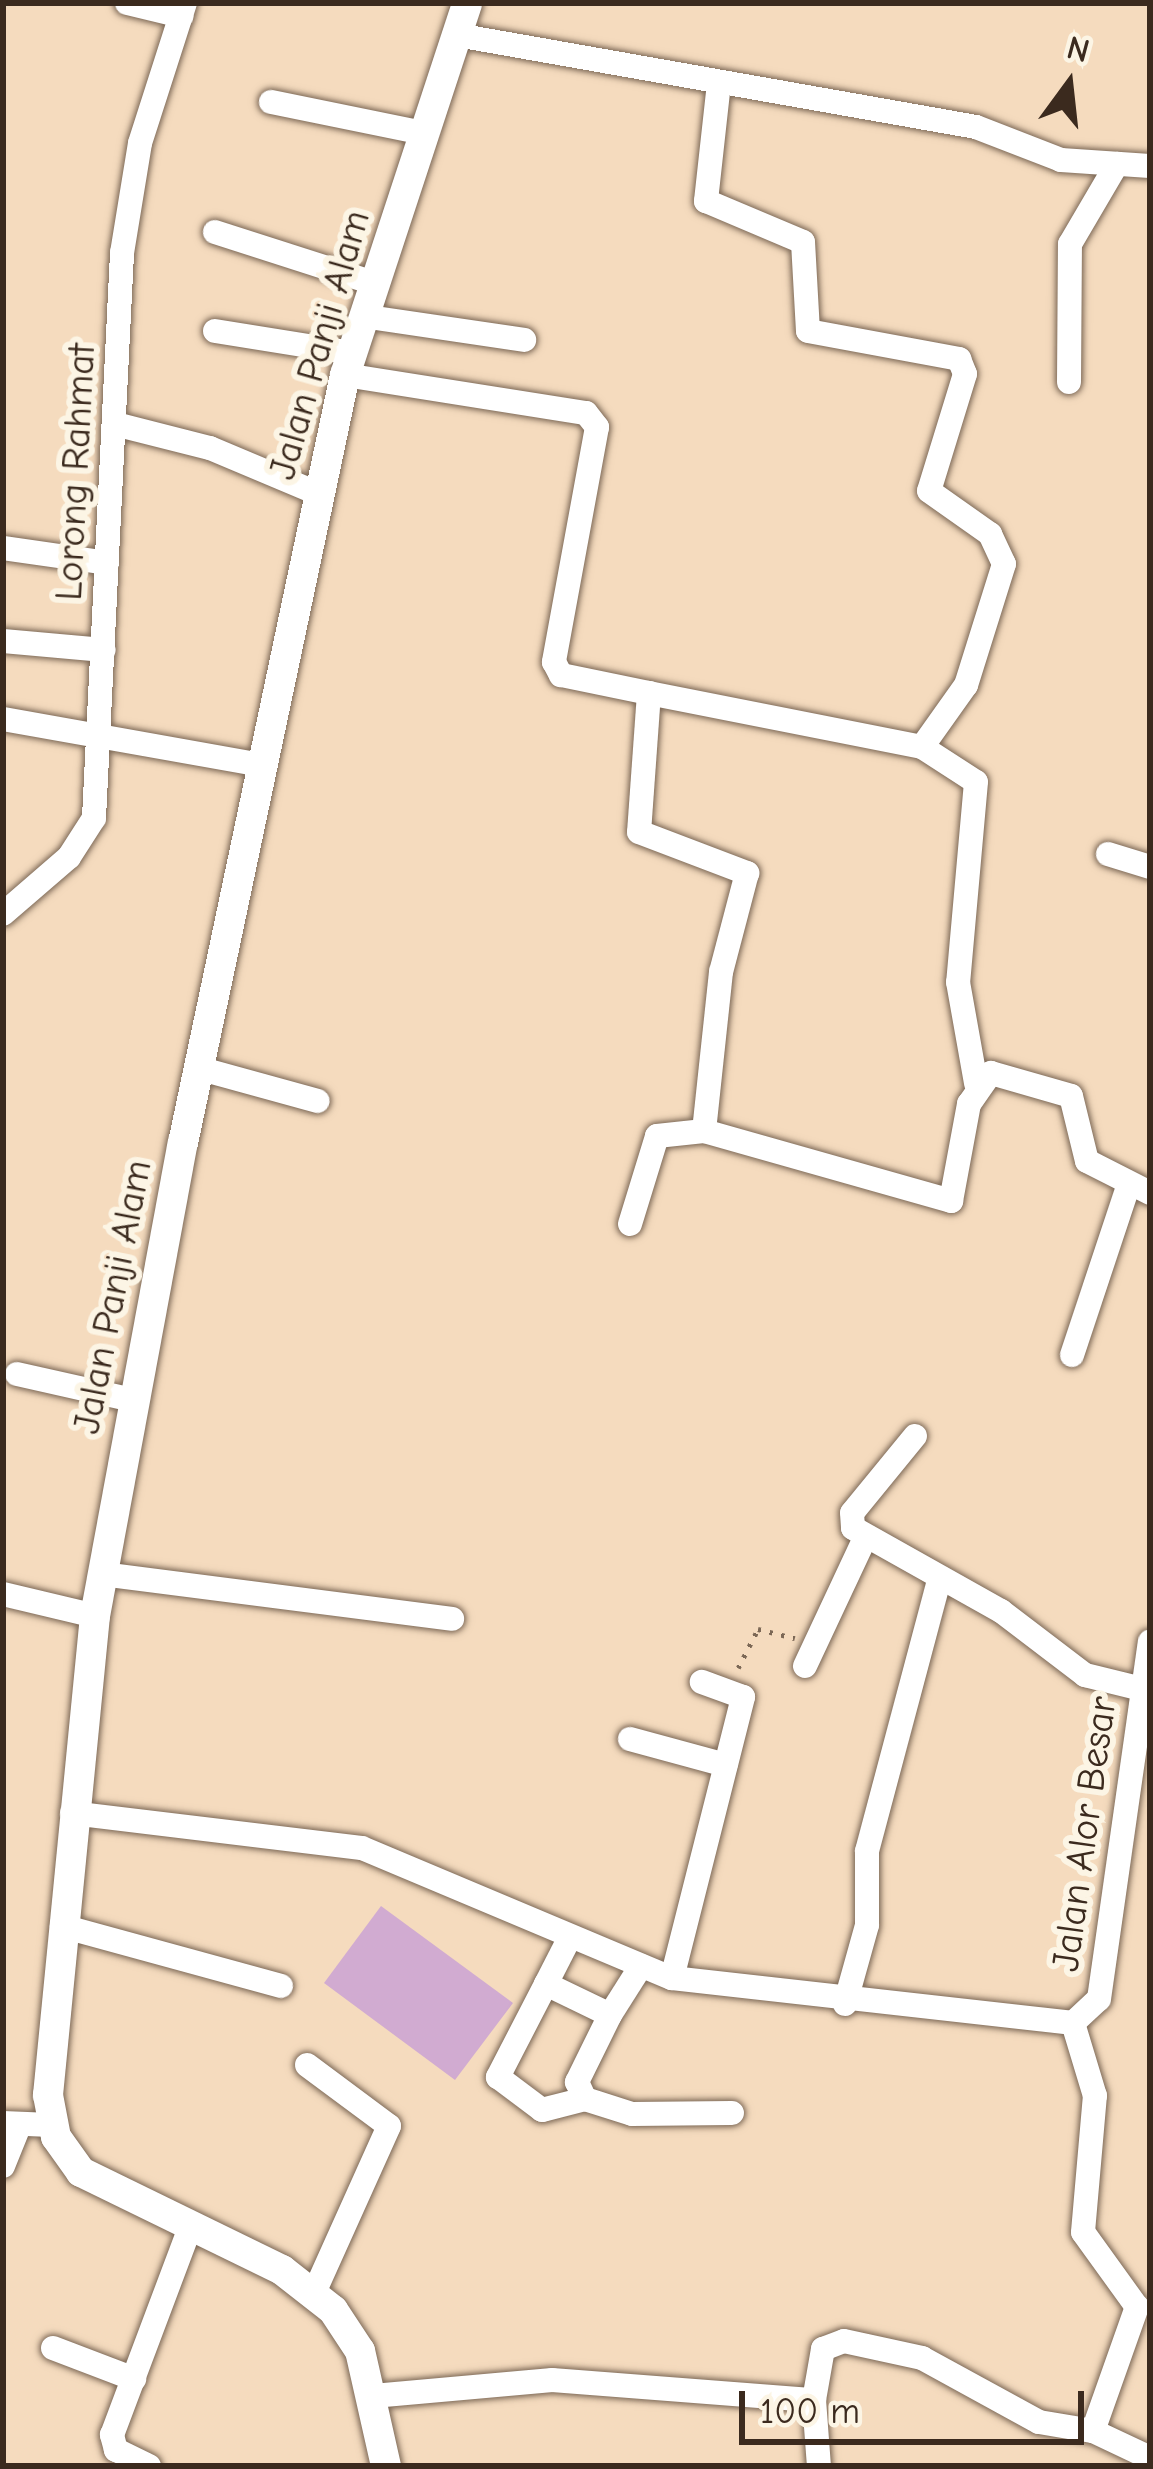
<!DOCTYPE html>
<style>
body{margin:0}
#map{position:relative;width:1153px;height:2469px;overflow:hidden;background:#f5dbbe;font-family:"Comic Neue",sans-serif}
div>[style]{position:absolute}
.building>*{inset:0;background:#d1abd1}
.path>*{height:4.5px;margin-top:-2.25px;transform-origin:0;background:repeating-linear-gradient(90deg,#7c6856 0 3px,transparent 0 12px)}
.roads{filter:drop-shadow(0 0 3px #7c6856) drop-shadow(0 0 3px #7c6856)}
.minor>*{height:24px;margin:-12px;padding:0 12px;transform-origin:12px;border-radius:12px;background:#fff}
.major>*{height:30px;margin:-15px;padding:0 15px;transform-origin:15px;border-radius:15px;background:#fff}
span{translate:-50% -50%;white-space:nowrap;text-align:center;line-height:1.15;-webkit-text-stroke:12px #fcf5e5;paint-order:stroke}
.street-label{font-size:39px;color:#3b2a1e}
.frame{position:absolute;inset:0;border:6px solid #3b2a1e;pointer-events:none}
.north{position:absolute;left:1009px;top:24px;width:120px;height:120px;-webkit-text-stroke:9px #fcf5e5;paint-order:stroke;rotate:15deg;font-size:33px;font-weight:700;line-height:48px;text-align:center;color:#3b2a1e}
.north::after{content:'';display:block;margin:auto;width:42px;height:54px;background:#3b2a1e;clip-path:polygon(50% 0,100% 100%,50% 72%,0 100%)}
.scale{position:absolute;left:739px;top:2391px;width:345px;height:54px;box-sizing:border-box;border:6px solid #3b2a1e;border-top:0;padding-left:15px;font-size:36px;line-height:42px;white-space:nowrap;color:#3b2a1e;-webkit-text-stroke:9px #fcf5e5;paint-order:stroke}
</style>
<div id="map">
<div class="building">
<i style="clip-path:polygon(381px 1906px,513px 2003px,455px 2080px,324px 1983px)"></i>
</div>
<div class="path">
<i style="left:738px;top:1668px;width:44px;rotate:-62.9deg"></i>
<i style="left:758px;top:1629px;width:38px;rotate:14deg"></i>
</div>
<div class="roads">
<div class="minor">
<i style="left:127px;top:3px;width:56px;rotate:13.5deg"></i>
<i style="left:457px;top:35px;width:527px;rotate:10.05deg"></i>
<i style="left:976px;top:127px;width:91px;rotate:21.2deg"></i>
<i style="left:1061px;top:160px;width:89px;rotate:3.9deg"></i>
<i style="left:719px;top:83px;width:119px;rotate:96.3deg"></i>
<i style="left:706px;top:201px;width:105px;rotate:22.9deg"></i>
<i style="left:803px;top:242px;width:89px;rotate:86.8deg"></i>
<i style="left:808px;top:331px;width:154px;rotate:10.5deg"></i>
<i style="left:959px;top:359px;width:16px;rotate:68deg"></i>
<i style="left:965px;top:374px;width:122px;rotate:107.1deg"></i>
<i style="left:929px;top:491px;width:75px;rotate:35.2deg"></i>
<i style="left:990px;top:534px;width:33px;rotate:65deg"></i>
<i style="left:1004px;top:564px;width:127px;rotate:107.4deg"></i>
<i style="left:966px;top:685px;width:76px;rotate:125.4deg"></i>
<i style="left:271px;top:102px;width:156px;rotate:11.5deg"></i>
<i style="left:215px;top:232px;width:167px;rotate:17.8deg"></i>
<i style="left:362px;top:316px;width:164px;rotate:8.4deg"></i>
<i style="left:215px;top:331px;width:139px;rotate:9.1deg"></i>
<i style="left:345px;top:375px;width:244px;rotate:9deg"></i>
<i style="left:586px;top:413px;width:18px;rotate:52deg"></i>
<i style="left:597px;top:427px;width:239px;rotate:100.4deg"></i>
<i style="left:554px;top:662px;width:15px;rotate:62deg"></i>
<i style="left:561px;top:675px;width:90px;rotate:11.6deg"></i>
<i style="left:649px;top:693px;width:139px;rotate:94.1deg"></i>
<i style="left:639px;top:832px;width:116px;rotate:20.8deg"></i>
<i style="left:747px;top:873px;width:102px;rotate:104.7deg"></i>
<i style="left:721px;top:972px;width:160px;rotate:96.1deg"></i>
<i style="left:704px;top:1131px;width:257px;rotate:15.8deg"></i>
<i style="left:951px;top:1201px;width:99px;rotate:-79.5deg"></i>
<i style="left:969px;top:1104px;width:38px;rotate:-55deg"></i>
<i style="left:991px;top:1073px;width:83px;rotate:16deg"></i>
<i style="left:1071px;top:1096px;width:67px;rotate:76.2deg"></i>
<i style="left:1087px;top:1161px;width:71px;rotate:26.9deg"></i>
<i style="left:1069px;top:382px;width:138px;rotate:-89.6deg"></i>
<i style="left:1070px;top:244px;width:93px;rotate:-59.6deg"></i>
<i style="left:115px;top:424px;width:98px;rotate:14.2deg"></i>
<i style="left:210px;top:448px;width:116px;rotate:22.8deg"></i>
<i style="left:3px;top:548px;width:105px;rotate:8.2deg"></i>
<i style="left:3px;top:641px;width:101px;rotate:5.1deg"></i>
<i style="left:649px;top:693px;width:278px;rotate:11.2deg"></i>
<i style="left:922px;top:747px;width:64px;rotate:32.9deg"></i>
<i style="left:976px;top:782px;width:201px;rotate:95.1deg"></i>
<i style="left:958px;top:982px;width:103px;rotate:79.9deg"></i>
<i style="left:3px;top:719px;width:262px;rotate:10.1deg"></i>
<i style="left:1108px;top:854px;width:44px;rotate:17.2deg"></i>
<i style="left:3px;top:914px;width:87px;rotate:-40.8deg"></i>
<i style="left:69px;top:857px;width:46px;rotate:-57.3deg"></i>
<i style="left:94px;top:818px;width:566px;rotate:-87.16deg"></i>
<i style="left:122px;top:253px;width:111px;rotate:-80.7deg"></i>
<i style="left:140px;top:143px;width:147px;rotate:-72.2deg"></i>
<i style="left:198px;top:1068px;width:124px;rotate:15.4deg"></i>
<i style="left:630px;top:1224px;width:92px;rotate:-72.9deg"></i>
<i style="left:657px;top:1136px;width:47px;rotate:-6.1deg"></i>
<i style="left:1072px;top:1355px;width:180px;rotate:-71.6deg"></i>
<i style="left:17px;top:1374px;width:118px;rotate:12.7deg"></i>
<i style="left:915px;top:1436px;width:99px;rotate:129.3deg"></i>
<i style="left:852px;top:1513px;width:15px;rotate:86deg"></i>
<i style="left:853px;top:1528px;width:170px;rotate:29.3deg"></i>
<i style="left:1001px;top:1611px;width:106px;rotate:37.3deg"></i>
<i style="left:1085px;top:1675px;width:67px;rotate:13.8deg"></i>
<i style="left:102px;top:1574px;width:353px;rotate:7.3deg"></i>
<i style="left:3px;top:1594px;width:95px;rotate:13.4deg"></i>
<i style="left:805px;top:1666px;width:139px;rotate:-64.9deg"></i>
<i style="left:630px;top:1739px;width:99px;rotate:15.2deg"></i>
<i style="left:72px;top:1813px;width:292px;rotate:6.9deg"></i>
<i style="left:362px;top:1848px;width:336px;rotate:22.8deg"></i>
<i style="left:672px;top:1978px;width:404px;rotate:6.4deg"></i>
<i style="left:1073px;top:2023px;width:35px;rotate:-43deg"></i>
<i style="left:1099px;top:1999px;width:361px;rotate:-81.9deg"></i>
<i style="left:62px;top:1926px;width:227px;rotate:15.3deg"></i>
<i style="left:570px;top:1937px;width:53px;rotate:117.1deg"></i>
<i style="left:546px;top:1984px;width:71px;rotate:25.8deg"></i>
<i style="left:610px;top:2015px;width:75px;rotate:116.2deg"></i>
<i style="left:577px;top:2082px;width:19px;rotate:65deg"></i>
<i style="left:585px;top:2099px;width:49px;rotate:17.7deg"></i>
<i style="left:632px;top:2114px;width:100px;rotate:-0.6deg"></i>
<i style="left:672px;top:1978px;width:290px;rotate:-75.8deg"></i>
<i style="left:743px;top:1697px;width:44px;rotate:-159.9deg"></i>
<i style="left:546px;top:1984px;width:105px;rotate:117.3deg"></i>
<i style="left:498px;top:2077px;width:55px;rotate:36.9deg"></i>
<i style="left:542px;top:2110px;width:44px;rotate:-14.3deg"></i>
<i style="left:845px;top:2004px;width:82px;rotate:-74.4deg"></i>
<i style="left:867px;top:1925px;width:74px;rotate:-90deg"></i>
<i style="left:867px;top:1851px;width:280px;rotate:-75.1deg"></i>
<i style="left:610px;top:2015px;width:58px;rotate:-57.7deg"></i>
<i style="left:307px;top:2065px;width:102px;rotate:36.6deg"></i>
<i style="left:389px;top:2126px;width:183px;rotate:114.2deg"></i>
<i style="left:3px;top:2123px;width:48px;rotate:2.4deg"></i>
<i style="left:3px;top:2166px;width:45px;rotate:-68deg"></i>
<i style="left:53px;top:2348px;width:87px;rotate:20.9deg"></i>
<i style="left:373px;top:2396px;width:180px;rotate:-5.1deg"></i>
<i style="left:552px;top:2380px;width:263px;rotate:4.4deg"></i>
<i style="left:814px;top:2400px;width:52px;rotate:-80deg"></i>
<i style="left:823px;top:2349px;width:22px;rotate:-21deg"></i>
<i style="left:844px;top:2341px;width:80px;rotate:12.3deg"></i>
<i style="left:922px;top:2358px;width:133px;rotate:28.7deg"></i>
<i style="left:1039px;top:2422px;width:55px;rotate:9.5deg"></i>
<i style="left:1093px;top:2431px;width:132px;rotate:-70.5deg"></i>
<i style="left:1137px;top:2307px;width:92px;rotate:-125.8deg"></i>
<i style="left:1083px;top:2232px;width:137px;rotate:-85deg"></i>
<i style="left:1095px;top:2096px;width:76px;rotate:-106.8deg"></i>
<i style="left:814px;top:2400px;width:66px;rotate:85.7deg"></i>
<i style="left:1093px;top:2431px;width:63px;rotate:25.3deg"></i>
<i style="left:149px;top:2466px;width:37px;rotate:-154deg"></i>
<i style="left:116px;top:2450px;width:16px;rotate:-105deg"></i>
<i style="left:112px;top:2435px;width:222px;rotate:-69.4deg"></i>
</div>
<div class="major">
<i style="left:386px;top:2466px;width:118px;rotate:-102.7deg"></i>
<i style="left:360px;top:2351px;width:49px;rotate:-123.4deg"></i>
<i style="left:333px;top:2310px;width:65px;rotate:-141.9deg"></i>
<i style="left:282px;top:2270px;width:224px;rotate:-154deg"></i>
<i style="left:81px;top:2172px;width:43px;rotate:-125.5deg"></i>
<i style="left:56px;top:2137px;width:43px;rotate:-100.8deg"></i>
<i style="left:48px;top:2095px;width:481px;rotate:-84.4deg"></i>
<i style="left:95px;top:1616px;width:481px;rotate:-79.5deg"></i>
<i style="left:183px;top:1143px;width:785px;rotate:-78.09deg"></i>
<i style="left:345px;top:375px;width:391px;rotate:-71.8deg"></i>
</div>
</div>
<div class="street-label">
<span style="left:320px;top:345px;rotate:-74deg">Jalan Panji Alam</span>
<span style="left:76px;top:472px;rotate:-87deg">Lorong Rahmat</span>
<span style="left:113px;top:1297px;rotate:-79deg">Jalan Panji Alam</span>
<span style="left:1085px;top:1834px;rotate:-82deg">Jalan Alor Besar</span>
</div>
<div class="frame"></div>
<div class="north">N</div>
<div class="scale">100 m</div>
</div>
